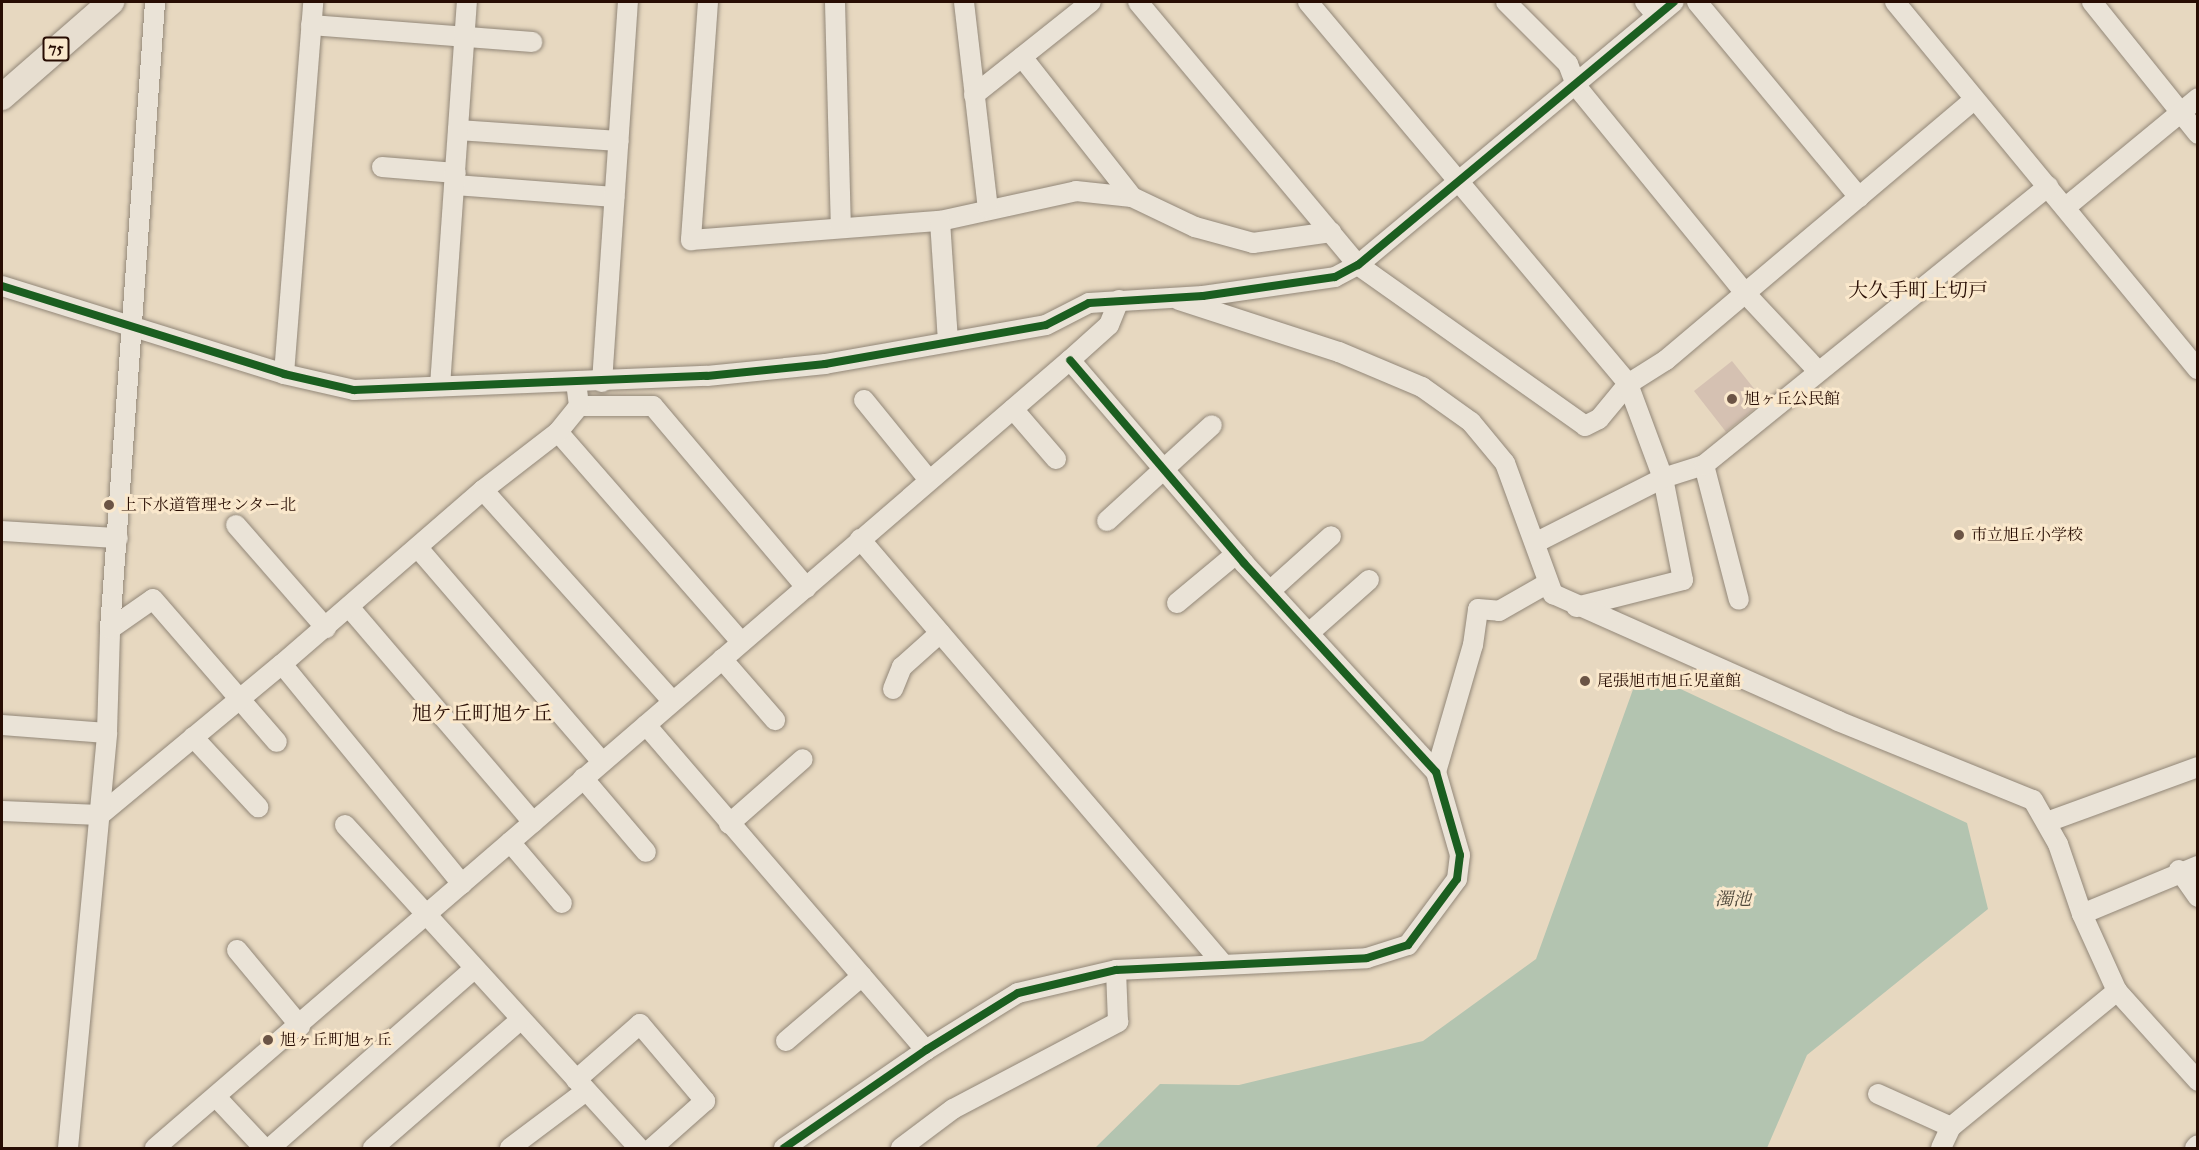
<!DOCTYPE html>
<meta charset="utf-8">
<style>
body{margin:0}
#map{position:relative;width:2199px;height:1150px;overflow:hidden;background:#e7d8c0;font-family:"IM FELL Great Primer","Noto Serif JP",serif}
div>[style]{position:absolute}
.water>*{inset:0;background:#b3c4b0}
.building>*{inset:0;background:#d5c1b2}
.roads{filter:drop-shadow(0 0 2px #928778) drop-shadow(0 0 2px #928778)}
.minor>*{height:20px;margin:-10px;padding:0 10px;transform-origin:10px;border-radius:10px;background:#eae3d7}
.major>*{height:26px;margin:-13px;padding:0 13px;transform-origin:13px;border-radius:13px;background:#e7ded0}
.cycleway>*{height:8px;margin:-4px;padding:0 4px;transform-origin:4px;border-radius:4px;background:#1b5e20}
.dots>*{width:16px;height:16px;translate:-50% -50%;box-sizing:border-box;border:3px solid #fae8cc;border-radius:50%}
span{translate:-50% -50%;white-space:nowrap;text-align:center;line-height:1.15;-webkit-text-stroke:6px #fae8cc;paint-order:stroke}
.shield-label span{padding:2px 4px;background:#fae8cc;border:2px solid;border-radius:4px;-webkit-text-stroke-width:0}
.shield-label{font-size:15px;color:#280d03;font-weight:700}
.poi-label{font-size:16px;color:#280d03}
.left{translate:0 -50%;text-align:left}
.water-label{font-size:18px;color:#514a3d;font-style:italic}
.quarter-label{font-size:20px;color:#280d03}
.frame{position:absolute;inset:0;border:3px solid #280d03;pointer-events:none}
</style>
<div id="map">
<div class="water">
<i style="clip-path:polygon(1640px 670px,1967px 823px,1988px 909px,1807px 1055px,1767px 1148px,1095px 1148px,1160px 1084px,1239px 1085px,1423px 1041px,1536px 959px)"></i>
</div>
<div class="building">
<i style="clip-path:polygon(1732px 361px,1764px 401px,1726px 432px,1694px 391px)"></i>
</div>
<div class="roads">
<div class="minor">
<i style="left:708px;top:2px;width:239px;rotate:94.1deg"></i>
<i style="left:691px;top:240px;width:250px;rotate:-4.4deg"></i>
<i style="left:940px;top:221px;width:139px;rotate:-12.4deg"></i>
<i style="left:1076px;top:191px;width:56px;rotate:6.1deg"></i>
<i style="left:1132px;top:197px;width:70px;rotate:25.5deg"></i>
<i style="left:1195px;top:227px;width:60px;rotate:15.4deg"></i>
<i style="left:1253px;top:243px;width:79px;rotate:-8deg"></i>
<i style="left:835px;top:2px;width:226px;rotate:88.5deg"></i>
<i style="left:964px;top:2px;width:208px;rotate:83.4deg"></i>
<i style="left:1138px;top:2px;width:343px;rotate:50.1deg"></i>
<i style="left:1358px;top:265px;width:278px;rotate:35.3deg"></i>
<i style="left:1585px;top:426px;width:16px;rotate:-27deg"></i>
<i style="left:1599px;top:419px;width:45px;rotate:-50.4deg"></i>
<i style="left:1628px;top:384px;width:45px;rotate:-32.3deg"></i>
<i style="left:1666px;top:360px;width:403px;rotate:-40.2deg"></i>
<i style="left:1308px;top:2px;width:498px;rotate:50deg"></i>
<i style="left:1628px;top:384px;width:100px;rotate:69.6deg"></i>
<i style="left:1663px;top:478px;width:104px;rotate:78.9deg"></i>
<i style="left:1683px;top:580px;width:110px;rotate:165.8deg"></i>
<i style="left:1506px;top:2px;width:88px;rotate:45deg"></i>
<i style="left:1568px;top:64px;width:25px;rotate:69deg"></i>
<i style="left:1577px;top:87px;width:266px;rotate:50.8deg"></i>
<i style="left:1745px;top:293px;width:105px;rotate:46.9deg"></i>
<i style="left:1645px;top:2px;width:18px;rotate:49deg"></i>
<i style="left:1697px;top:2px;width:254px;rotate:50.3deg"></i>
<i style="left:1895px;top:2px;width:476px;rotate:50.5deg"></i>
<i style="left:2092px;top:2px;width:169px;rotate:51.2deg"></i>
<i style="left:311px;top:25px;width:222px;rotate:4.4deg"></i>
<i style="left:1022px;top:57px;width:178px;rotate:51.8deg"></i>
<i style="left:974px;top:95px;width:149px;rotate:-38.5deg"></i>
<i style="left:458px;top:130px;width:161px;rotate:3.9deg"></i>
<i style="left:382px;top:167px;width:74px;rotate:4.6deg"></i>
<i style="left:455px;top:185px;width:160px;rotate:4.3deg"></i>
<i style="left:2066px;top:207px;width:171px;rotate:-39.5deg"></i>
<i style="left:940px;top:221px;width:120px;rotate:86.2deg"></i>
<i style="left:2px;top:286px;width:295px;rotate:17.3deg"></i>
<i style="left:284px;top:374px;width:72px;rotate:12.9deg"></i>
<i style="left:354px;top:390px;width:353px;rotate:-2.3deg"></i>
<i style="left:707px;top:376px;width:119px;rotate:-5.8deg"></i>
<i style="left:825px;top:364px;width:224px;rotate:-10deg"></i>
<i style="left:1046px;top:325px;width:48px;rotate:-27.1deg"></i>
<i style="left:1089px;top:303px;width:114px;rotate:-3.5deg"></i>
<i style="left:1203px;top:296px;width:133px;rotate:-8.2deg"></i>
<i style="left:1335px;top:277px;width:26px;rotate:-28deg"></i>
<i style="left:1358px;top:265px;width:411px;rotate:-39.8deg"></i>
<i style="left:1179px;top:300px;width:168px;rotate:18deg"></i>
<i style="left:1339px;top:352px;width:90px;rotate:22.9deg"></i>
<i style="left:1422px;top:387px;width:60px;rotate:35.5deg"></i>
<i style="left:1471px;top:422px;width:53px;rotate:50.3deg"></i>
<i style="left:1505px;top:463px;width:140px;rotate:69.9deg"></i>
<i style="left:1553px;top:594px;width:312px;rotate:24deg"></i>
<i style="left:1838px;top:721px;width:210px;rotate:22.1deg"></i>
<i style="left:2033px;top:800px;width:51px;rotate:60.4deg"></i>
<i style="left:2058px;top:844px;width:74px;rotate:71.1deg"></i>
<i style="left:2082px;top:914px;width:85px;rotate:65.6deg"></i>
<i style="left:2117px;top:991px;width:121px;rotate:48deg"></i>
<i style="left:284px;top:374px;width:373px;rotate:-85.5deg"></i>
<i style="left:602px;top:382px;width:381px;rotate:-86.1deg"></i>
<i style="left:440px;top:386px;width:385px;rotate:-86deg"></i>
<i style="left:864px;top:400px;width:103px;rotate:50.9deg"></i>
<i style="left:579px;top:406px;width:74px"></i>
<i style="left:653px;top:406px;width:238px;rotate:49.8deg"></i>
<i style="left:1013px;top:409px;width:66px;rotate:49.3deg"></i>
<i style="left:558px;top:432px;width:279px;rotate:48.9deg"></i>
<i style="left:1704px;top:465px;width:139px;rotate:75.5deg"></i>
<i style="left:483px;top:490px;width:283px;rotate:48.1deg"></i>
<i style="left:1107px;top:521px;width:142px;rotate:-42.4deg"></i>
<i style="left:236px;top:525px;width:137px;rotate:48.9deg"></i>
<i style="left:2px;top:531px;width:116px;rotate:3.5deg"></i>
<i style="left:860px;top:539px;width:559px;rotate:49.5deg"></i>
<i style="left:1535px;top:543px;width:144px;rotate:-26.9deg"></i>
<i style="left:1663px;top:478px;width:43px;rotate:-17.6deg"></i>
<i style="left:1704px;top:465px;width:443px;rotate:-39deg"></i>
<i style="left:418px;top:548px;width:282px;rotate:49.3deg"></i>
<i style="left:1270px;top:591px;width:82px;rotate:-42deg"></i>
<i style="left:1177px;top:603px;width:77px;rotate:-39.7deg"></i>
<i style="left:350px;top:608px;width:282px;rotate:49.5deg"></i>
<i style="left:110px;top:629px;width:52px;rotate:-34.9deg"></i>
<i style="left:153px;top:599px;width:189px;rotate:49.1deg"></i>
<i style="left:1309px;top:633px;width:80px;rotate:-41.5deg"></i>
<i style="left:722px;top:659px;width:81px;rotate:49deg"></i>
<i style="left:893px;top:689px;width:24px;rotate:-68deg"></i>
<i style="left:902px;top:667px;width:51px;rotate:-41.8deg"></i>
<i style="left:2px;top:725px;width:105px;rotate:4.4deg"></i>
<i style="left:646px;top:725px;width:429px;rotate:49.3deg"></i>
<i style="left:193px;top:737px;width:96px;rotate:47.1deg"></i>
<i style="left:1436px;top:772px;width:132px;rotate:-73.8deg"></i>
<i style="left:1473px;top:645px;width:36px;rotate:-82deg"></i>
<i style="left:1478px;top:609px;width:21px;rotate:5deg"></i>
<i style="left:1499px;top:611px;width:56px;rotate:-29.7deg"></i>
<i style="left:583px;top:778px;width:97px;rotate:49.6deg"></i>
<i style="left:2px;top:811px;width:98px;rotate:2.3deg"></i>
<i style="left:100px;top:815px;width:236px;rotate:-39.7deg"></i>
<i style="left:2047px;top:822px;width:161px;rotate:-20deg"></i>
<i style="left:729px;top:824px;width:98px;rotate:-41.3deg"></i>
<i style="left:345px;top:825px;width:437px;rotate:47.7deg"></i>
<i style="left:510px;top:842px;width:80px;rotate:49.6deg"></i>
<i style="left:2179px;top:870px;width:33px;rotate:55deg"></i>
<i style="left:462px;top:884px;width:284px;rotate:-129.3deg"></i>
<i style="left:282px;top:664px;width:266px;rotate:-40.9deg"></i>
<i style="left:483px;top:490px;width:95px;rotate:-37.7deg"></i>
<i style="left:558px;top:432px;width:33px;rotate:-51deg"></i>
<i style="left:579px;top:406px;width:23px;rotate:-97deg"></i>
<i style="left:2082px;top:914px;width:126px;rotate:-22.5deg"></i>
<i style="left:237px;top:950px;width:99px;rotate:50.3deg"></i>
<i style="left:786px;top:1041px;width:100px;rotate:-40.5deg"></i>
<i style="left:576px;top:1080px;width:85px;rotate:-41.2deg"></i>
<i style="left:640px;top:1024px;width:101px;rotate:49.8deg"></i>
<i style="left:705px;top:1101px;width:71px;rotate:138.4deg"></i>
<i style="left:1878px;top:1094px;width:80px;rotate:24.3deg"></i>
<i style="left:217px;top:1098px;width:69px;rotate:46.8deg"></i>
<i style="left:68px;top:1148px;width:417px;rotate:-84.6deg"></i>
<i style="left:107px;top:733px;width:104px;rotate:-88.3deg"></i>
<i style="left:110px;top:629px;width:629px;rotate:-85.89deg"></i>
<i style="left:155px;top:1148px;width:1208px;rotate:-40.74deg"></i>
<i style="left:1070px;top:360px;width:52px;rotate:-41.9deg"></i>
<i style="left:1109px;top:325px;width:27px;rotate:-68deg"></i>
<i style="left:270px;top:1148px;width:271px;rotate:-41.3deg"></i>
<i style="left:373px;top:1148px;width:195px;rotate:-41deg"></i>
<i style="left:510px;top:1148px;width:95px;rotate:-36.9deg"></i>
<i style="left:784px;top:1148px;width:173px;rotate:-34.6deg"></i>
<i style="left:926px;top:1050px;width:108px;rotate:-31.8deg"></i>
<i style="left:1018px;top:993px;width:101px;rotate:-13.2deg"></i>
<i style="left:1116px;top:970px;width:251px;rotate:-2.7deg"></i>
<i style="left:1367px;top:958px;width:43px;rotate:-17.6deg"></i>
<i style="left:1408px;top:945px;width:82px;rotate:-53.4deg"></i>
<i style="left:1457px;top:879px;width:24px;rotate:-83deg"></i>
<i style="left:1460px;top:855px;width:86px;rotate:-106.1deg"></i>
<i style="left:1436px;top:772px;width:284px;rotate:-132.6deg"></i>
<i style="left:1244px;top:563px;width:267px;rotate:-130.6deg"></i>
<i style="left:901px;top:1148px;width:65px;rotate:-36.9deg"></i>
<i style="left:953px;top:1109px;width:187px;rotate:-27.8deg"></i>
<i style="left:1118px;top:1022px;width:52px;rotate:-92.2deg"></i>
<i style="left:1941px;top:1148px;width:23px;rotate:-65deg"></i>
<i style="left:1951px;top:1127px;width:215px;rotate:-39.3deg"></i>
<i style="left:2195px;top:1148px;width:4px;rotate:-45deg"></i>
</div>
<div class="major">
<i style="left:2px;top:97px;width:145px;rotate:-41.1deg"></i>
</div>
</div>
<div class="cycleway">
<i style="left:2px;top:286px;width:295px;rotate:17.3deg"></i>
<i style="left:284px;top:374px;width:72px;rotate:12.9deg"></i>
<i style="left:354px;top:390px;width:353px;rotate:-2.3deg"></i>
<i style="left:707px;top:376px;width:119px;rotate:-5.8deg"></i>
<i style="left:825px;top:364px;width:224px;rotate:-10deg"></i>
<i style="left:1046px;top:325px;width:48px;rotate:-27.1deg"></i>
<i style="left:1089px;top:303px;width:114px;rotate:-3.5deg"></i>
<i style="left:1203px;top:296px;width:133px;rotate:-8.2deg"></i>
<i style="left:1335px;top:277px;width:26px;rotate:-28deg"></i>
<i style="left:1358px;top:265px;width:411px;rotate:-39.8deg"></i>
<i style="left:784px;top:1148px;width:173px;rotate:-34.6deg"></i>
<i style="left:926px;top:1050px;width:108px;rotate:-31.8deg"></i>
<i style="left:1018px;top:993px;width:101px;rotate:-13.2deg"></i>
<i style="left:1116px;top:970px;width:251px;rotate:-2.7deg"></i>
<i style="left:1367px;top:958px;width:43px;rotate:-17.6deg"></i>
<i style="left:1408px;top:945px;width:82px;rotate:-53.4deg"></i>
<i style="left:1457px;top:879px;width:24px;rotate:-83deg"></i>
<i style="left:1460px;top:855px;width:86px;rotate:-106.1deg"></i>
<i style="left:1436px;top:772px;width:284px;rotate:-132.6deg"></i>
<i style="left:1244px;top:563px;width:267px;rotate:-130.6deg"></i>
</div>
<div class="dots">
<i style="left:1732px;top:399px;background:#6b5445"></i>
<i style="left:109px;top:505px;background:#6b5445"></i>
<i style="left:1959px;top:535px;background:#6b5445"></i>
<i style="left:1585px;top:681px;background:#6b5445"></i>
<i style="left:268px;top:1040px;background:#6b5445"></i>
</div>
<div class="shield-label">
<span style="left:56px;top:49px">75</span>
</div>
<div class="poi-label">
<span class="left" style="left:1744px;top:399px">旭ヶ丘公民館</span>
<span class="left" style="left:121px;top:505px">上下水道管理センター北</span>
<span class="left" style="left:1971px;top:535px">市立旭丘小学校</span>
<span class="left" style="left:1597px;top:681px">尾張旭市旭丘児童館</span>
<span class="left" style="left:280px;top:1040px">旭ヶ丘町旭ヶ丘</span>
</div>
<div class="water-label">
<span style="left:1733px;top:899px">濁池</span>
</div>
<div class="quarter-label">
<span style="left:1918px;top:290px">大久手町上切戸</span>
<span style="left:482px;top:713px">旭ケ丘町旭ケ丘</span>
</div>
<div class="frame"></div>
</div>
